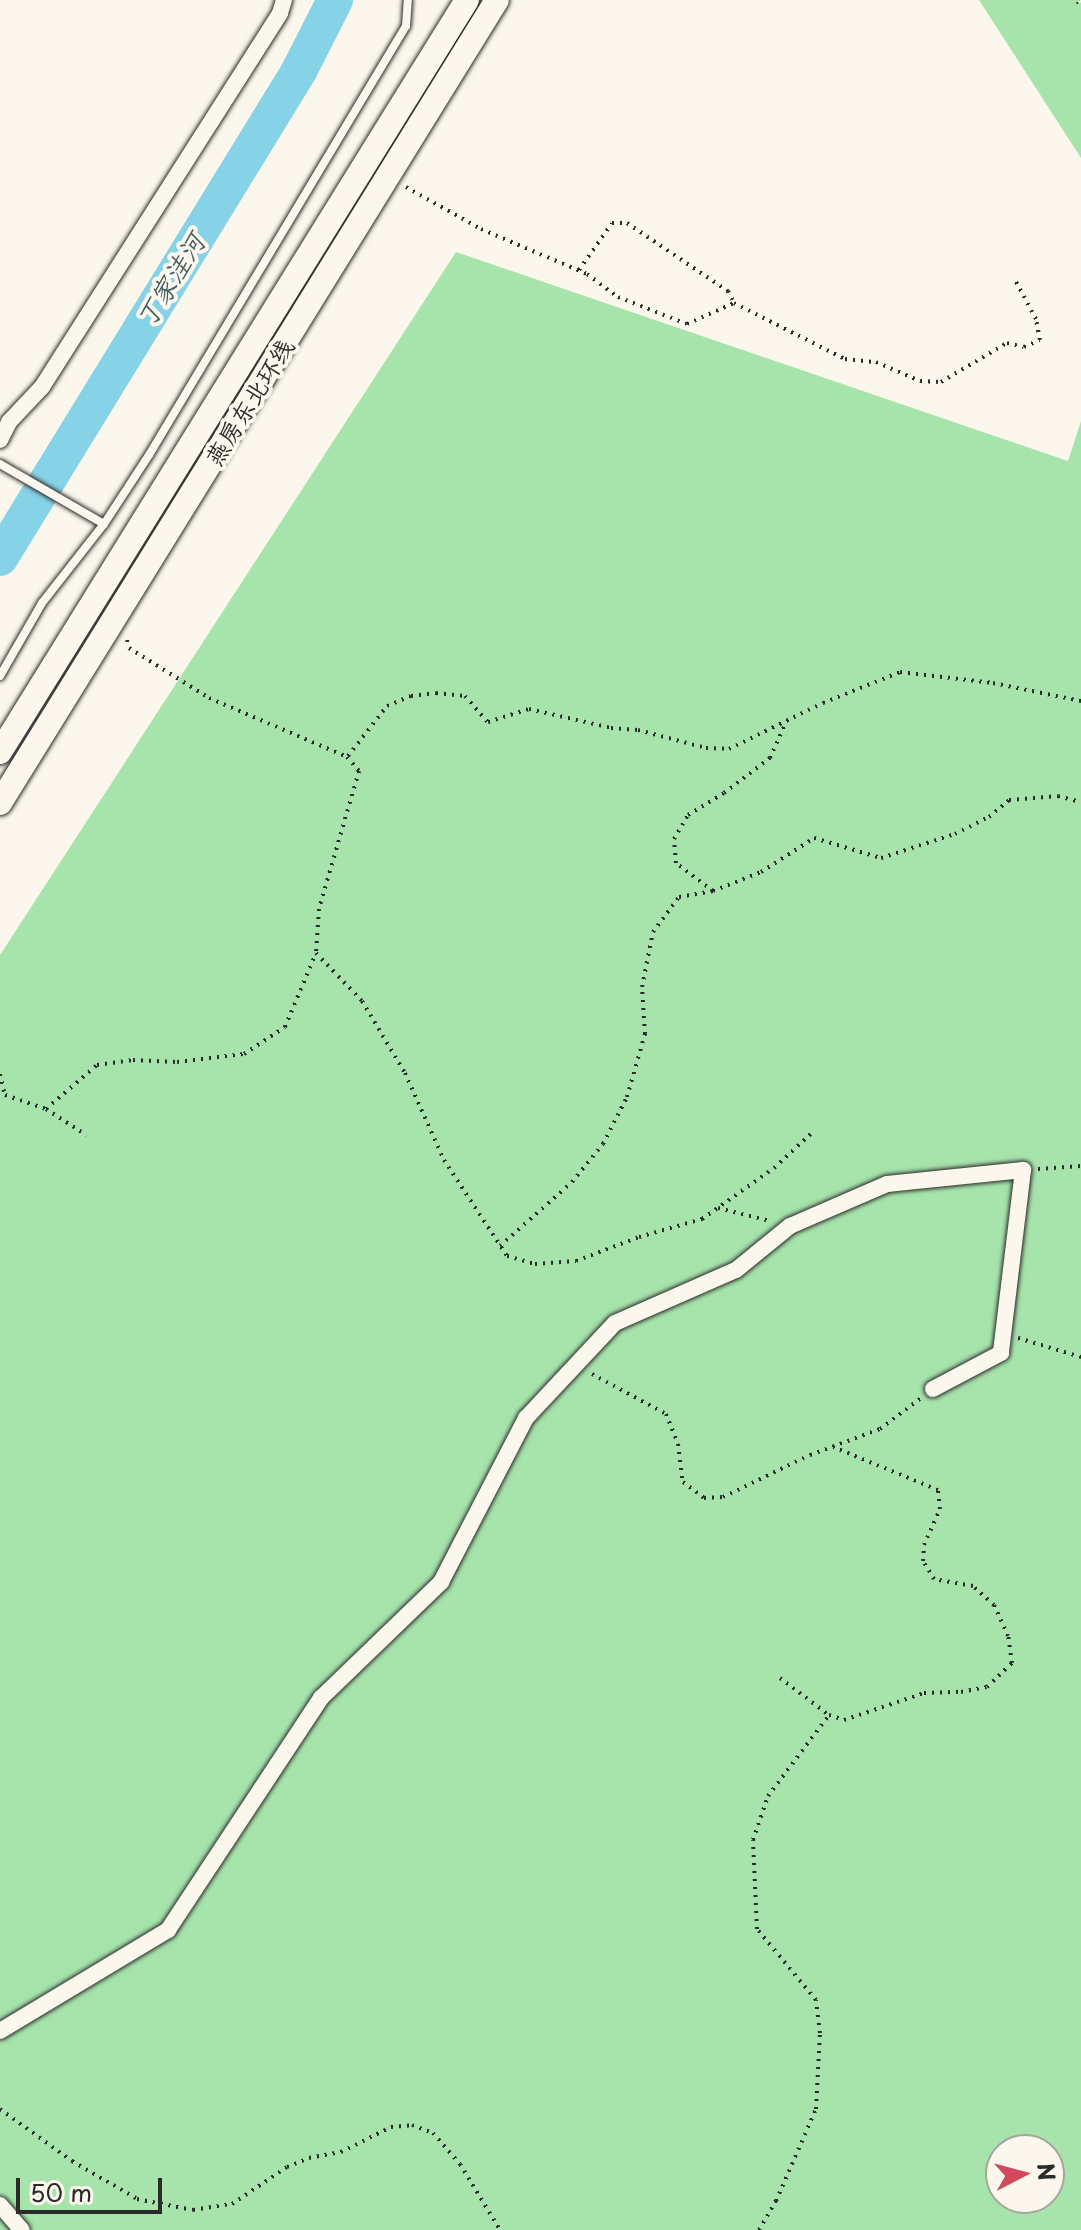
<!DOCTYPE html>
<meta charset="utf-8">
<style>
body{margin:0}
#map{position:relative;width:1081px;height:2230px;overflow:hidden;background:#fbf7ec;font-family:"Playpen Sans","LXGW WenKai TC",sans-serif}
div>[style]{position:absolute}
.green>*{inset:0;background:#a7e4ac}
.river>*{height:36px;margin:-18px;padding:0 18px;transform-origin:18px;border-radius:18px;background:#86d2e6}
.path>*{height:4px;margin-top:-2px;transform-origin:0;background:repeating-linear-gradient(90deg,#2b2b2b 0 2px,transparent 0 8px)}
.roads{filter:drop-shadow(0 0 2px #2b2b2b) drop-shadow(0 0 2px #2b2b2b)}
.lane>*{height:8px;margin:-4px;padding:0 4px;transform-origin:4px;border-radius:4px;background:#fbf7ec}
.street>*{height:16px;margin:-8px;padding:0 8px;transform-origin:8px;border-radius:8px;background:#fbf7ec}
.rail>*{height:9px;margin-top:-4.5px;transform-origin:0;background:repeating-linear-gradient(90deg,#fbf7ec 0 18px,#2b2b2b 0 36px);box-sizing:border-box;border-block:2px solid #2b2b2b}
.bridges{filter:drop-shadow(0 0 2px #2b2b2b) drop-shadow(0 0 2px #2b2b2b)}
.secondary-bridge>*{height:24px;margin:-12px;padding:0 12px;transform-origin:12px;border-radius:12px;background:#fbf7ec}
span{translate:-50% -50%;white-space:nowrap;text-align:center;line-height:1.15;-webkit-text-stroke:8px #fbf7ec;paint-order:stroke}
.street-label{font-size:24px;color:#2b2b2b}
.water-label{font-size:26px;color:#465d63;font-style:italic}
.north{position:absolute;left:985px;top:2134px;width:80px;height:80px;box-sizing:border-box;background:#fbf7ec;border:2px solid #a8a59f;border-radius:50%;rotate:84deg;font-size:22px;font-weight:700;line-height:32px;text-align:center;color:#2b2b2b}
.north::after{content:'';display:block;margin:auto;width:28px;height:36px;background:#d1495b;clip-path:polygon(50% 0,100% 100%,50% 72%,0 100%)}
.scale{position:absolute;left:16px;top:2178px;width:146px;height:36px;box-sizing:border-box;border:4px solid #2b2b2b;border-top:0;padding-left:10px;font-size:24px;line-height:28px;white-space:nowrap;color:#2b2b2b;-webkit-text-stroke:6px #fbf7ec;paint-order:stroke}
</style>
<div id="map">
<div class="green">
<i style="clip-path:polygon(979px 0,1081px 0,1081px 158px)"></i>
<i style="clip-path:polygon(evenodd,456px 252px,1068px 461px,1081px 421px,1081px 2230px,0 2230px,0 955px,456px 252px,1001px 2150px,1049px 2150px,1049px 2198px,1001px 2198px,1001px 2150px)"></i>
</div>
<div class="river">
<i style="left:0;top:558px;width:571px;rotate:-58.45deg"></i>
<i style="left:299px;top:71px;width:80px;rotate:-63.1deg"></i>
</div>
<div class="path">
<i style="left:406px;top:187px;width:86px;rotate:29.2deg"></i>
<i style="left:481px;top:229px;width:115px;rotate:23deg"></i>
<i style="left:587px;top:274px;width:39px;rotate:37deg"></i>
<i style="left:618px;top:297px;width:74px;rotate:21.4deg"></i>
<i style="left:687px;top:324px;width:51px;rotate:-24.1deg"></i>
<i style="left:734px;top:303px;width:124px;rotate:26.8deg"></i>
<i style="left:845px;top:359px;width:31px;rotate:6deg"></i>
<i style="left:876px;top:362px;width:48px;rotate:23.4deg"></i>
<i style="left:920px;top:381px;width:21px;rotate:3deg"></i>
<i style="left:941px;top:382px;width:77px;rotate:-30.6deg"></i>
<i style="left:1007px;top:343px;width:17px;rotate:13deg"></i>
<i style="left:1024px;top:347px;width:17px;rotate:-24deg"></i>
<i style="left:1040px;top:340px;width:21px;rotate:-101deg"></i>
<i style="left:1036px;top:319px;width:47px;rotate:-118.2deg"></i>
<i style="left:579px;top:270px;width:57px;rotate:-54.9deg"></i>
<i style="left:612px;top:223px;width:15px"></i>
<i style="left:627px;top:223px;width:122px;rotate:34deg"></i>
<i style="left:728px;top:291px;width:13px;rotate:63deg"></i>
<i style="left:127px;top:640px;width:8px;rotate:76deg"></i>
<i style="left:129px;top:648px;width:94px;rotate:32deg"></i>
<i style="left:209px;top:698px;width:150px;rotate:23.1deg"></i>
<i style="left:347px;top:757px;width:18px;rotate:49deg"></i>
<i style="left:359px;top:771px;width:144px;rotate:106.2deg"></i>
<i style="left:319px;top:909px;width:44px;rotate:93.9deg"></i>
<i style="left:316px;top:953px;width:66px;rotate:46.2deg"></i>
<i style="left:362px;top:1001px;width:84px;rotate:59.2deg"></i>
<i style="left:405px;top:1073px;width:95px;rotate:65.9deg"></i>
<i style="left:444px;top:1160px;width:115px;rotate:56.7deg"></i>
<i style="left:507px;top:1256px;width:29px;rotate:16deg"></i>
<i style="left:535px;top:1264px;width:41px;rotate:-4.2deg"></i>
<i style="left:576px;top:1261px;width:67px;rotate:-20.9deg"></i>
<i style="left:639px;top:1237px;width:66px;rotate:-15.9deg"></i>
<i style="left:702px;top:1219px;width:88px;rotate:-35.3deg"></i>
<i style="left:774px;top:1168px;width:54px;rotate:-42.8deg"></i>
<i style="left:348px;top:756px;width:63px;rotate:-52deg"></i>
<i style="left:387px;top:706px;width:26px;rotate:-23deg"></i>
<i style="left:411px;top:696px;width:25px;rotate:-7deg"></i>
<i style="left:436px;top:693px;width:29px;rotate:6deg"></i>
<i style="left:465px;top:696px;width:35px;rotate:49deg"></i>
<i style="left:488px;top:722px;width:43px;rotate:-17.6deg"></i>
<i style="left:529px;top:709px;width:84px;rotate:13deg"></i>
<i style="left:611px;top:728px;width:27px;rotate:4deg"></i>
<i style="left:638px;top:730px;width:70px;rotate:14.8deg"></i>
<i style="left:706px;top:748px;width:23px;rotate:2deg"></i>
<i style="left:729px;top:749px;width:105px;rotate:-26.1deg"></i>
<i style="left:823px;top:703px;width:83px;rotate:-21.9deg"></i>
<i style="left:900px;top:672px;width:94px;rotate:6.7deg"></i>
<i style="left:993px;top:683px;width:90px;rotate:11.6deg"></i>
<i style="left:713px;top:891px;width:46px;rotate:-142.9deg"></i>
<i style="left:676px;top:863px;width:24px;rotate:-95deg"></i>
<i style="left:674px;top:839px;width:28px;rotate:-60deg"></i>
<i style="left:688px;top:815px;width:42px;rotate:-31.4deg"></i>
<i style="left:724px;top:793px;width:58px;rotate:-37.3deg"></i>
<i style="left:770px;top:758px;width:37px;rotate:-66deg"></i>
<i style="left:0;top:1074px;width:22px;rotate:77deg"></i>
<i style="left:5px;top:1095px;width:43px;rotate:18.9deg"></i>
<i style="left:46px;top:1109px;width:48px;rotate:33deg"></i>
<i style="left:46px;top:1109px;width:67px;rotate:-40.8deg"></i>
<i style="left:97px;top:1065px;width:36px;rotate:-8deg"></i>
<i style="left:133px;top:1060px;width:44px;rotate:2.6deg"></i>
<i style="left:177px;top:1062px;width:67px;rotate:-6.8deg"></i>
<i style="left:244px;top:1054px;width:49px;rotate:-33.4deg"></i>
<i style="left:285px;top:1027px;width:80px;rotate:-67.3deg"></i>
<i style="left:1038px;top:1169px;width:43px;rotate:-4deg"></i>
<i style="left:718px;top:1208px;width:54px;rotate:14deg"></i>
<i style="left:500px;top:1246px;width:96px;rotate:-41.6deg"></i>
<i style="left:572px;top:1182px;width:49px;rotate:-50.8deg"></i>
<i style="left:603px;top:1144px;width:53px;rotate:-62.9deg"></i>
<i style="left:627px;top:1097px;width:66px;rotate:-74.1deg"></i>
<i style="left:645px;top:1034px;width:47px;rotate:-93.7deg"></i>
<i style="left:642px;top:987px;width:56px;rotate:-78.7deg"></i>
<i style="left:653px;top:932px;width:44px;rotate:-53.4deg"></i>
<i style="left:679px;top:897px;width:35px;rotate:-10deg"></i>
<i style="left:713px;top:891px;width:52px;rotate:-21.6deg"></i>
<i style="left:761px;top:872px;width:63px;rotate:-32.7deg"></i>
<i style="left:814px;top:838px;width:70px;rotate:16.6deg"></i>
<i style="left:881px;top:858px;width:78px;rotate:-18deg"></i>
<i style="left:955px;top:834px;width:38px;rotate:-27deg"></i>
<i style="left:989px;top:817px;width:26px;rotate:-40deg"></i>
<i style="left:1009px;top:800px;width:49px;rotate:-4.7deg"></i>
<i style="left:1058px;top:796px;width:24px;rotate:15deg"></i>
<i style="left:1018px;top:1338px;width:66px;rotate:16.8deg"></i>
<i style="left:592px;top:1374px;width:84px;rotate:28.4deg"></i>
<i style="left:666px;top:1414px;width:32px;rotate:68deg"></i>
<i style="left:678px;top:1444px;width:38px;rotate:83deg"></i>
<i style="left:683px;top:1482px;width:26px;rotate:37deg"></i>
<i style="left:704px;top:1498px;width:19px;rotate:-3deg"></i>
<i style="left:723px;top:1497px;width:97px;rotate:-25.8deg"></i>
<i style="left:810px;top:1455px;width:75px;rotate:-20.4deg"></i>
<i style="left:880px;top:1429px;width:51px;rotate:-37.1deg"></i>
<i style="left:780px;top:1678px;width:61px;rotate:37.1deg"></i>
<i style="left:829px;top:1715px;width:16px;rotate:18deg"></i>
<i style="left:844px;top:1720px;width:84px;rotate:-18.6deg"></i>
<i style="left:924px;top:1693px;width:37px;rotate:-2deg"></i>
<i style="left:961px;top:1692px;width:26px;rotate:-11deg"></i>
<i style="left:987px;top:1687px;width:35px;rotate:-44deg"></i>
<i style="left:1012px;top:1663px;width:27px;rotate:-98deg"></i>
<i style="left:1008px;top:1636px;width:34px;rotate:-114deg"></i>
<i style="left:994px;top:1605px;width:28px;rotate:-138deg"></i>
<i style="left:973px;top:1586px;width:40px;rotate:-170deg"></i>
<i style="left:934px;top:1579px;width:21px;rotate:-121deg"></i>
<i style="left:923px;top:1561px;width:16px;rotate:-86deg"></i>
<i style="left:924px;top:1545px;width:39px;rotate:-66deg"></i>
<i style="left:940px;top:1509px;width:19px;rotate:-96deg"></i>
<i style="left:938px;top:1490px;width:113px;rotate:-157.7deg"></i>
<i style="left:0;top:2109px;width:89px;rotate:35.8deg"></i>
<i style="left:72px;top:2161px;width:75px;rotate:30.3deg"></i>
<i style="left:137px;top:2199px;width:57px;rotate:11.1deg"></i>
<i style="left:193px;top:2210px;width:39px;rotate:-9deg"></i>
<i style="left:232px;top:2204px;width:66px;rotate:-33.9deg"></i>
<i style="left:287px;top:2167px;width:24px;rotate:-22deg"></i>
<i style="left:309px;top:2158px;width:33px;rotate:-11deg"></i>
<i style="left:341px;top:2152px;width:56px;rotate:-26.6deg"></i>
<i style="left:391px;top:2127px;width:21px;rotate:-5deg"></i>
<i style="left:412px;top:2125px;width:22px;rotate:21deg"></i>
<i style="left:433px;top:2133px;width:41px;rotate:48.9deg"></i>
<i style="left:460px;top:2164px;width:77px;rotate:58.8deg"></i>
<i style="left:759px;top:2230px;width:34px;rotate:-60deg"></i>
<i style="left:776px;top:2201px;width:100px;rotate:-66.5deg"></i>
<i style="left:816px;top:2109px;width:76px;rotate:-87deg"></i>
<i style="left:820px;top:2033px;width:33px;rotate:-97deg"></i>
<i style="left:816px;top:2000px;width:92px;rotate:-129.7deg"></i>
<i style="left:757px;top:1929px;width:89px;rotate:-92.6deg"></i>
<i style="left:753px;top:1840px;width:46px;rotate:-71.2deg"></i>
<i style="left:768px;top:1796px;width:101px;rotate:-53deg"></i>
</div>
<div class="roads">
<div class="lane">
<i style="left:0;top:464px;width:120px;rotate:30deg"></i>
<i style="left:0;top:676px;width:84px;rotate:-60.1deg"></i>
<i style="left:42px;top:603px;width:100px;rotate:-51.9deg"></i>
<i style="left:104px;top:524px;width:82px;rotate:-56.9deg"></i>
<i style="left:149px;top:455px;width:500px;rotate:-59.08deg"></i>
<i style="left:406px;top:26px;width:26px;rotate:-86deg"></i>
</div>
<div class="street">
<i style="left:0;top:440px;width:20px;rotate:-63deg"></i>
<i style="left:9px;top:422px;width:48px;rotate:-46.7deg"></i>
<i style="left:42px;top:387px;width:443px;rotate:-57.5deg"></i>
<i style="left:280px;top:13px;width:14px;rotate:-73deg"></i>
<i style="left:0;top:2031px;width:196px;rotate:-31deg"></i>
<i style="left:168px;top:1930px;width:278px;rotate:-56.6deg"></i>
<i style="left:321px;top:1698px;width:167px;rotate:-44deg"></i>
<i style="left:441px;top:1582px;width:185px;rotate:-62.6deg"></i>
<i style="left:526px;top:1418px;width:130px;rotate:-46.9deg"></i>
<i style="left:615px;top:1323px;width:132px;rotate:-23.7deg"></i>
<i style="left:736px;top:1270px;width:70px;rotate:-39.2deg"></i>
<i style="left:790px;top:1226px;width:106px;rotate:-23.4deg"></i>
<i style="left:887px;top:1184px;width:137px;rotate:-5.9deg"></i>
<i style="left:1023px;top:1170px;width:184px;rotate:96.9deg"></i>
<i style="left:1001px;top:1353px;width:77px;rotate:152.1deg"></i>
<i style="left:0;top:2205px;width:33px;rotate:49deg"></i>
</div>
</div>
<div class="rail">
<i style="left:1080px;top:0;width:2px;rotate:63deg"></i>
</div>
<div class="bridges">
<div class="secondary-bridge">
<i style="left:0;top:752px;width:885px;rotate:-58.16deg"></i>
<i style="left:0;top:803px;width:944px;rotate:-58.25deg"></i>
</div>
</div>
<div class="street-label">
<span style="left:249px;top:402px;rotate:-58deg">燕房东北环线</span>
</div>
<div class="water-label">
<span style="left:170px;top:280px;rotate:-58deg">丁家洼河</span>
</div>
<div class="north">N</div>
<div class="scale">50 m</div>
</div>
